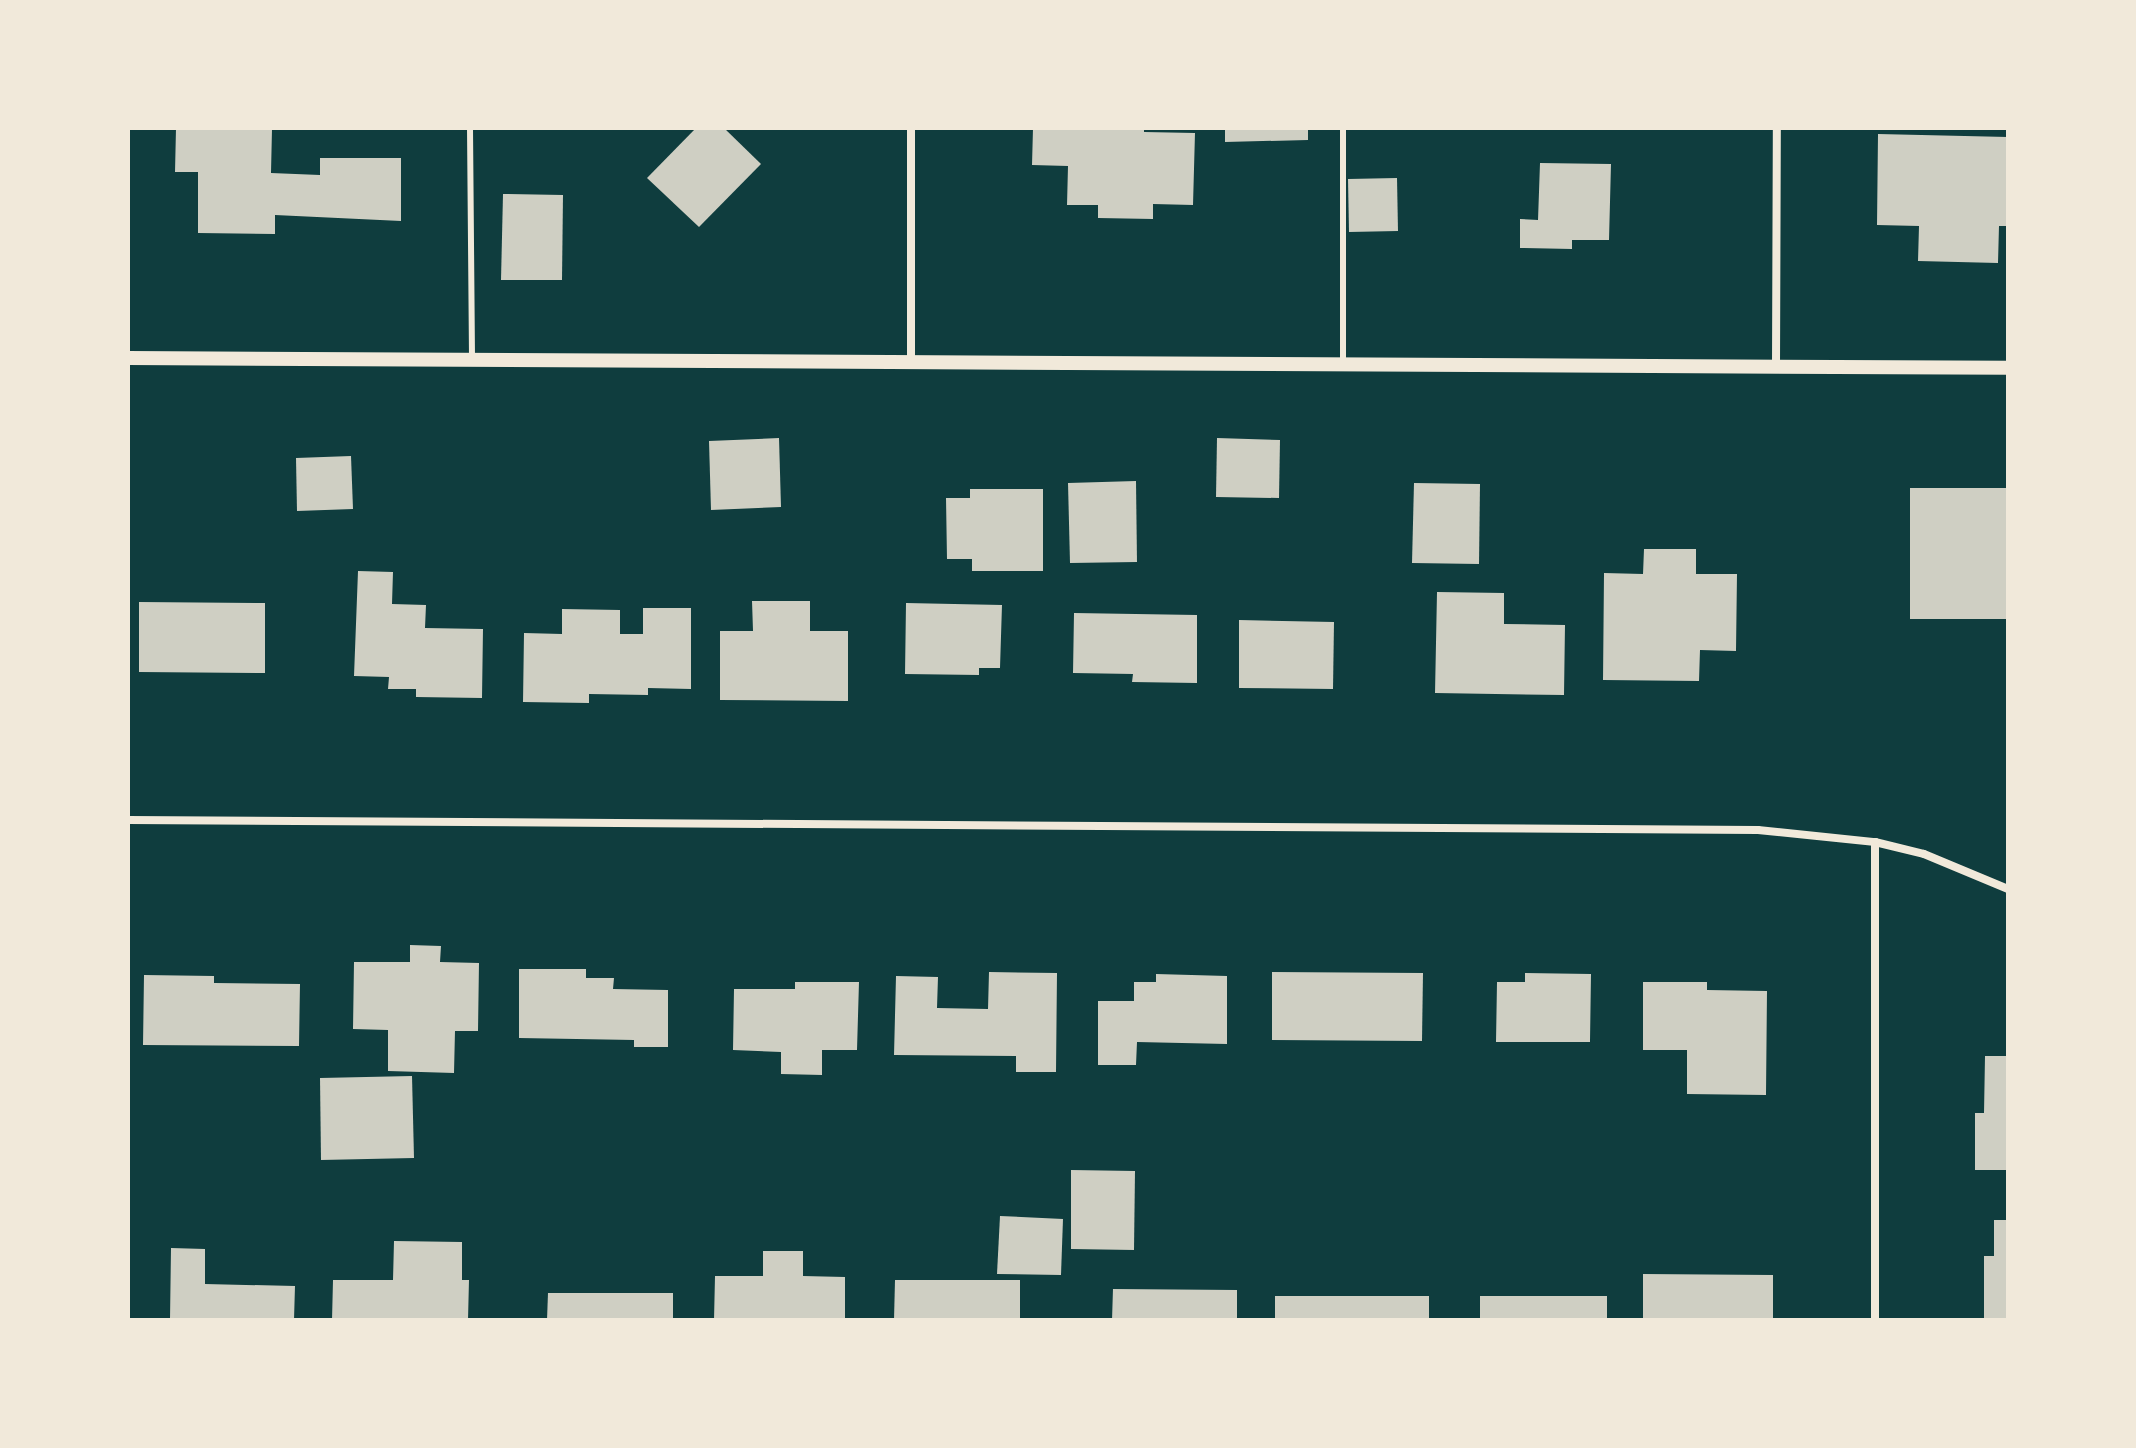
<!DOCTYPE html>
<style>
body{margin:0}
#map{position:relative;width:2136px;height:1448px;overflow:hidden;background:#0f3d3e;font-family:"Titillium Web",sans-serif}
div>[style]{position:absolute}
.building>*{inset:0;background:#cfcfc3}
.service>*{height:6px;margin:-3px;padding:0 3px;transform-origin:3px;border-radius:3px;background:#f1e9da}
.minor>*{height:8px;margin:-4px;padding:0 4px;transform-origin:4px;border-radius:4px;background:#f1e9da}
.tertiary>*{height:14px;margin:-7px;padding:0 7px;transform-origin:7px;border-radius:7px;background:#f1e9da}
span{translate:-50% -50%;white-space:nowrap;text-align:center;line-height:1.15;-webkit-text-stroke:6px #f1e9da;paint-order:stroke}
.frame{position:absolute;inset:0;border:130px solid #f1e9da;pointer-events:none}
</style>
<div id="map">
<div class="building">
<i style="clip-path:polygon(176px 128px,272px 129px,271px 173px,320px 175px,320px 158px,401px 158px,401px 221px,275px 215px,275px 234px,198px 233px,198px 172px,175px 172px)"></i>
<i style="clip-path:polygon(696px 128px,724px 128px,761px 164px,699px 227px,647px 178px)"></i>
<i style="clip-path:polygon(1033px 128px,1144px 128px,1144px 132px,1195px 133px,1193px 205px,1153px 204px,1153px 219px,1098px 218px,1098px 205px,1067px 205px,1068px 166px,1032px 165px)"></i>
<i style="clip-path:polygon(1225px 128px,1308px 128px,1308px 140px,1225px 142px)"></i>
<i style="clip-path:polygon(1878px 134px,2008px 137px,2008px 226px,1999px 226px,1998px 263px,1918px 261px,1919px 226px,1877px 225px)"></i>
<i style="clip-path:polygon(1540px 163px,1611px 164px,1609px 240px,1572px 240px,1572px 249px,1520px 248px,1520px 219px,1538px 220px)"></i>
<i style="clip-path:polygon(1397px 178px,1398px 231px,1349px 232px,1348px 179px)"></i>
<i style="clip-path:polygon(503px 194px,563px 195px,562px 280px,501px 280px)"></i>
<i style="clip-path:polygon(779px 438px,781px 507px,711px 510px,709px 441px)"></i>
<i style="clip-path:polygon(1217px 438px,1280px 440px,1279px 498px,1216px 497px)"></i>
<i style="clip-path:polygon(351px 456px,353px 509px,297px 511px,296px 458px)"></i>
<i style="clip-path:polygon(1136px 481px,1137px 562px,1070px 563px,1068px 483px)"></i>
<i style="clip-path:polygon(1414px 483px,1480px 484px,1479px 564px,1412px 563px)"></i>
<i style="clip-path:polygon(1910px 488px,2008px 488px,2008px 619px,1910px 619px)"></i>
<i style="clip-path:polygon(970px 489px,1043px 489px,1043px 571px,972px 571px,972px 559px,947px 559px,946px 498px,970px 498px)"></i>
<i style="clip-path:polygon(1644px 549px,1696px 549px,1696px 574px,1737px 574px,1736px 651px,1700px 650px,1699px 681px,1603px 680px,1604px 573px,1643px 574px)"></i>
<i style="clip-path:polygon(358px 571px,393px 572px,392px 604px,426px 605px,425px 628px,483px 629px,482px 698px,416px 697px,416px 689px,388px 689px,389px 677px,354px 676px)"></i>
<i style="clip-path:polygon(1437px 592px,1504px 593px,1504px 624px,1565px 625px,1564px 695px,1435px 693px)"></i>
<i style="clip-path:polygon(752px 601px,810px 601px,810px 631px,848px 631px,848px 701px,720px 700px,720px 631px,753px 631px)"></i>
<i style="clip-path:polygon(139px 602px,265px 603px,265px 673px,139px 672px)"></i>
<i style="clip-path:polygon(906px 603px,1002px 605px,1000px 668px,979px 668px,979px 675px,905px 674px)"></i>
<i style="clip-path:polygon(643px 608px,691px 608px,691px 689px,648px 688px,648px 695px,589px 694px,589px 703px,523px 702px,524px 633px,562px 634px,562px 609px,620px 610px,620px 634px,643px 634px)"></i>
<i style="clip-path:polygon(1074px 613px,1197px 615px,1197px 683px,1132px 682px,1133px 674px,1073px 673px)"></i>
<i style="clip-path:polygon(1239px 620px,1334px 622px,1333px 689px,1239px 688px)"></i>
<i style="clip-path:polygon(410px 945px,441px 946px,440px 962px,479px 963px,478px 1031px,455px 1031px,454px 1073px,388px 1071px,388px 1030px,353px 1029px,354px 962px,410px 962px)"></i>
<i style="clip-path:polygon(519px 969px,586px 969px,586px 978px,614px 978px,613px 989px,668px 990px,668px 1047px,634px 1047px,634px 1040px,519px 1038px)"></i>
<i style="clip-path:polygon(989px 972px,1057px 973px,1056px 1072px,1016px 1072px,1016px 1056px,894px 1055px,896px 976px,938px 977px,937px 1008px,988px 1009px)"></i>
<i style="clip-path:polygon(1272px 972px,1423px 973px,1422px 1041px,1272px 1040px)"></i>
<i style="clip-path:polygon(1525px 973px,1591px 974px,1590px 1042px,1496px 1042px,1497px 982px,1525px 982px)"></i>
<i style="clip-path:polygon(1156px 974px,1227px 976px,1227px 1044px,1137px 1042px,1136px 1065px,1098px 1065px,1098px 1001px,1134px 1001px,1134px 982px,1156px 982px)"></i>
<i style="clip-path:polygon(144px 975px,214px 976px,214px 983px,300px 984px,299px 1046px,143px 1045px)"></i>
<i style="clip-path:polygon(795px 982px,859px 982px,857px 1050px,822px 1050px,822px 1075px,781px 1074px,781px 1052px,733px 1050px,734px 989px,795px 989px)"></i>
<i style="clip-path:polygon(1643px 982px,1707px 982px,1707px 990px,1767px 991px,1766px 1095px,1687px 1094px,1687px 1050px,1643px 1050px)"></i>
<i style="clip-path:polygon(1985px 1056px,2008px 1056px,2008px 1170px,1975px 1170px,1975px 1113px,1984px 1113px)"></i>
<i style="clip-path:polygon(412px 1076px,414px 1158px,321px 1160px,320px 1078px)"></i>
<i style="clip-path:polygon(1071px 1170px,1135px 1171px,1134px 1250px,1071px 1249px)"></i>
<i style="clip-path:polygon(1000px 1216px,1063px 1219px,1061px 1275px,997px 1274px)"></i>
<i style="clip-path:polygon(1994px 1220px,2008px 1220px,2008px 1318px,1984px 1318px,1984px 1256px,1994px 1256px)"></i>
<i style="clip-path:polygon(394px 1241px,462px 1242px,462px 1280px,469px 1280px,468px 1320px,332px 1320px,333px 1280px,393px 1280px)"></i>
<i style="clip-path:polygon(171px 1248px,205px 1249px,205px 1284px,295px 1286px,294px 1320px,170px 1320px)"></i>
<i style="clip-path:polygon(763px 1251px,803px 1251px,803px 1276px,845px 1277px,845px 1320px,714px 1320px,715px 1276px,763px 1276px)"></i>
<i style="clip-path:polygon(1643px 1274px,1773px 1275px,1773px 1320px,1643px 1320px)"></i>
<i style="clip-path:polygon(895px 1280px,1020px 1280px,1020px 1320px,894px 1320px)"></i>
<i style="clip-path:polygon(1113px 1289px,1237px 1290px,1237px 1320px,1112px 1320px)"></i>
<i style="clip-path:polygon(548px 1293px,673px 1293px,673px 1320px,547px 1320px)"></i>
<i style="clip-path:polygon(1275px 1296px,1429px 1296px,1429px 1320px,1275px 1320px)"></i>
<i style="clip-path:polygon(1480px 1296px,1607px 1296px,1607px 1320px,1480px 1320px)"></i>
</div>
<div class="service">
<i style="left:470px;top:128px;width:232px;rotate:89.5deg"></i>
<i style="left:1343px;top:128px;width:236px;rotate:90deg"></i>
</div>
<div class="minor">
<i style="left:911px;top:128px;width:234px;rotate:90deg"></i>
<i style="left:1776px;top:368px;width:240px;rotate:-89.8deg"></i>
<i style="left:128px;top:820px;width:1630px;rotate:0.35deg"></i>
<i style="left:1758px;top:830px;width:118px;rotate:5.9deg"></i>
<i style="left:1875px;top:842px;width:50px;rotate:13.8deg"></i>
<i style="left:1924px;top:854px;width:91px;rotate:22.6deg"></i>
<i style="left:1875px;top:842px;width:478px;rotate:90deg"></i>
</div>
<div class="tertiary">
<i style="left:128px;top:358px;width:1880px;rotate:0.3deg"></i>
</div>
<div class="frame"></div>
</div>
